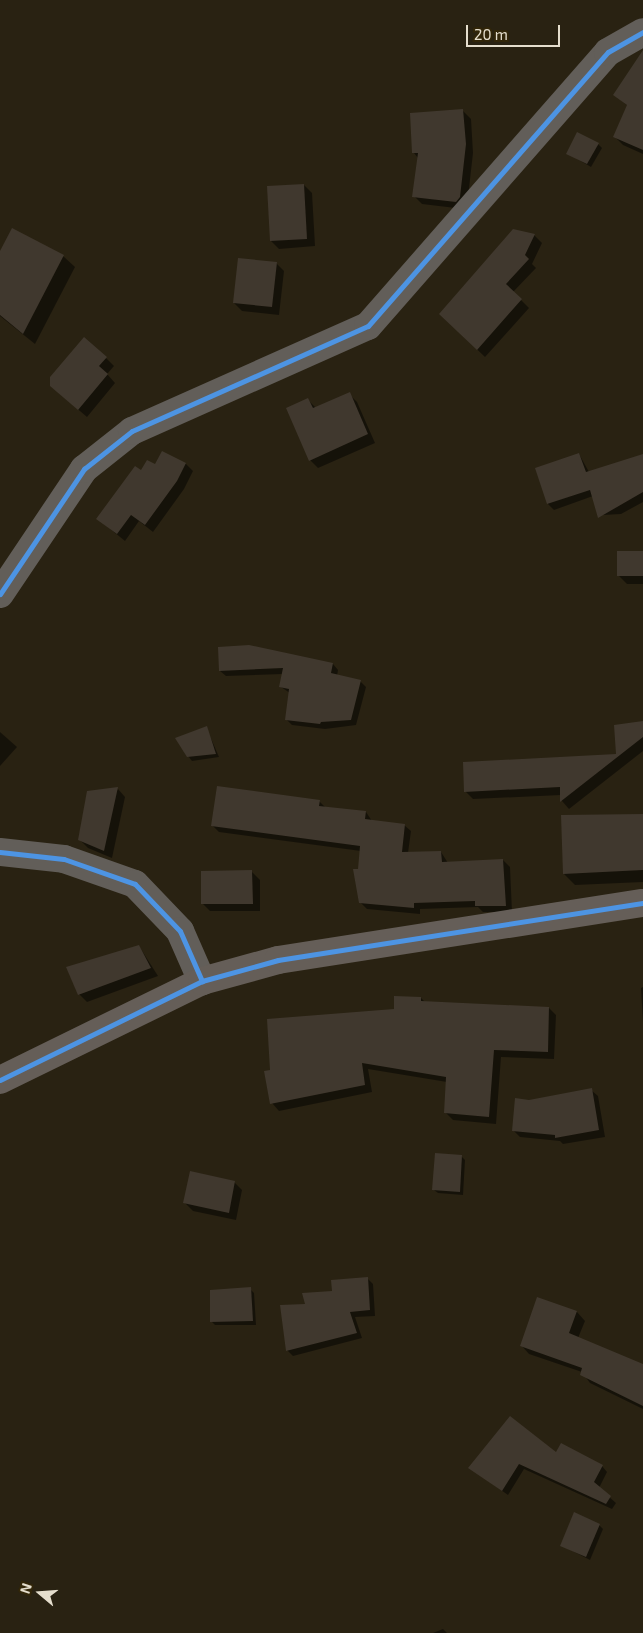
<!DOCTYPE html>
<style>
body{margin:0}
#map{position:relative;width:643px;height:1633px;overflow:hidden;background:#292212;font-family:"Exo 2",sans-serif}
div>[style]{position:absolute}
.shadow>*{inset:0;background:#0007}
.building>*{inset:0;background:#40382e}
.street>*{height:28px;margin:-14px;padding:0 14px;transform-origin:14px;border-radius:14px;background:#625e59}
.secondary>*{height:28px;margin:-14px;padding:0 14px;transform-origin:14px;border-radius:14px;background:#655e58}
.cycleway>*{height:5px;margin:-2.5px;padding:0 2.5px;transform-origin:2.5px;border-radius:2.5px;background:#4d94e3}
span{translate:-50% -50%;white-space:nowrap;text-align:center;line-height:1.15;-webkit-text-stroke:4px #322609;paint-order:stroke}
.north{position:absolute;left:15px;top:1568px;width:50px;height:50px;-webkit-text-stroke:4px #322609;paint-order:stroke;rotate:288deg;font-size:14px;font-weight:700;line-height:20px;text-align:center;color:#e5decd}
.north::after{content:'';display:block;margin:auto;width:18px;height:22px;background:#e5decd;clip-path:polygon(50% 0,100% 100%,50% 72%,0 100%)}
.scale{position:absolute;left:466px;top:25px;width:94px;height:22px;box-sizing:border-box;border:2px solid #e5decd;border-top:0;padding-left:6px;font-size:15px;line-height:18px;white-space:nowrap;color:#e5decd;-webkit-text-stroke:4px #322609;paint-order:stroke}
</style>
<div id="map">
<div class="shadow">
<i style="clip-path:polygon(643px 54px,643px 154px,623px 145px,615px 137px,628px 106px,615px 95px)"></i>
<i style="clip-path:polygon(463px 111px,471px 119px,473px 153px,467px 206px,464px 209px,422px 204px,414px 196px,418px 158px,414px 153px)"></i>
<i style="clip-path:polygon(598px 144px,602px 148px,591px 167px,567px 153px)"></i>
<i style="clip-path:polygon(304px 185px,312px 193px,315px 246px,279px 249px,271px 241px)"></i>
<i style="clip-path:polygon(534px 235px,542px 243px,532px 264px,536px 268px,513px 292px,529px 308px,485px 357px,440px 314px)"></i>
<i style="clip-path:polygon(0 254px,63px 256px,75px 267px,35px 344px,0 316px)"></i>
<i style="clip-path:polygon(276px 263px,284px 271px,279px 315px,242px 311px,234px 303px)"></i>
<i style="clip-path:polygon(106px 358px,114px 366px,107px 374px,115px 383px,87px 417px,60px 394px)"></i>
<i style="clip-path:polygon(349px 394px,357px 402px,375px 443px,318px 468px,310px 460px,308px 400px,316px 408px)"></i>
<i style="clip-path:polygon(162px 453px,186px 464px,193px 471px,184px 489px,153px 532px,139px 521px,125px 541px,98px 519px,142px 472px,156px 466px)"></i>
<i style="clip-path:polygon(579px 454px,589px 472px,643px 455px,643px 502px,621px 514px,603px 515px,597px 509px,593px 496px,554px 510px,548px 504px,536px 469px)"></i>
<i style="clip-path:polygon(643px 552px,643px 584px,627px 584px,619px 576px)"></i>
<i style="clip-path:polygon(249px 647px,333px 664px,338px 670px,337px 676px,360px 681px,366px 687px,356px 725px,325px 729px,292px 725px,286px 719px,290px 693px,281px 687px,283px 674px,226px 676px,220px 671px)"></i>
<i style="clip-path:polygon(643px 722px,643px 751px,569px 809px,562px 801px,561px 795px,473px 799px,465px 791px,618px 755px)"></i>
<i style="clip-path:polygon(206px 727px,219px 757px,192px 761px,188px 756px)"></i>
<i style="clip-path:polygon(0 732px,17px 747px,0 766px)"></i>
<i style="clip-path:polygon(118px 789px,125px 797px,112px 858px,88px 848px,79px 839px)"></i>
<i style="clip-path:polygon(319px 801px,326px 808px,366px 812px,372px 821px,404px 825px,411px 831px,408px 853px,441px 852px,448px 863px,503px 860px,510px 867px,512px 912px,483px 912px,478px 907px,420px 909px,420px 914px,367px 909px,360px 902px,361px 851px,219px 832px,213px 826px)"></i>
<i style="clip-path:polygon(643px 815px,643px 882px,575px 885px,564px 874px)"></i>
<i style="clip-path:polygon(252px 872px,260px 880px,260px 911px,210px 911px,202px 903px)"></i>
<i style="clip-path:polygon(139px 946px,158px 976px,87px 1002px,79px 994px)"></i>
<i style="clip-path:polygon(643px 987px,643px 1022px,641px 988px)"></i>
<i style="clip-path:polygon(421px 998px,425px 1002px,549px 1008px,556px 1015px,554px 1059px,501px 1057px,496px 1124px,453px 1120px,445px 1112px,447px 1082px,368px 1069px,372px 1092px,279px 1111px,272px 1103px,396px 1010px)"></i>
<i style="clip-path:polygon(591px 1090px,598px 1096px,605px 1137px,563px 1144px,560px 1141px,520px 1137px,513px 1130px,529px 1101px)"></i>
<i style="clip-path:polygon(461px 1156px,465px 1160px,463px 1195px,438px 1193px,434px 1190px)"></i>
<i style="clip-path:polygon(234px 1182px,242px 1190px,236px 1220px,193px 1211px,185px 1203px)"></i>
<i style="clip-path:polygon(367px 1278px,373px 1284px,375px 1316px,355px 1317px,362px 1338px,293px 1356px,287px 1350px,333px 1292px)"></i>
<i style="clip-path:polygon(250px 1289px,254px 1293px,256px 1325px,215px 1325px,211px 1321px)"></i>
<i style="clip-path:polygon(538px 1299px,577px 1312px,585px 1321px,578px 1338px,643px 1365px,643px 1409px,590px 1383px,582px 1372px,529px 1354px,521px 1345px)"></i>
<i style="clip-path:polygon(556px 1454px,602px 1466px,607px 1472px,599px 1488px,616px 1503px,612px 1509px,524px 1469px,508px 1495px,470px 1468px)"></i>
<i style="clip-path:polygon(599px 1525px,603px 1529px,590px 1560px,561px 1545px)"></i>
<i style="clip-path:polygon(443px 1629px,447px 1633px,433px 1633px)"></i>
</div>
<div class="building">
<i style="clip-path:polygon(643px 50px,643px 150px,613px 137px,627px 105px,613px 95px)"></i>
<i style="clip-path:polygon(463px 109px,466px 144px,460px 197px,456px 202px,412px 197px,418px 153px,412px 153px,410px 113px)"></i>
<i style="clip-path:polygon(577px 132px,599px 143px,587px 164px,566px 154px)"></i>
<i style="clip-path:polygon(304px 184px,307px 239px,270px 241px,267px 186px)"></i>
<i style="clip-path:polygon(12px 228px,64px 255px,23px 334px,0 315px,0 251px)"></i>
<i style="clip-path:polygon(513px 229px,535px 234px,525px 255px,529px 259px,506px 284px,522px 299px,477px 350px,439px 314px)"></i>
<i style="clip-path:polygon(238px 258px,277px 262px,272px 307px,233px 303px)"></i>
<i style="clip-path:polygon(84px 337px,107px 357px,99px 366px,108px 374px,78px 410px,50px 386px,50px 377px)"></i>
<i style="clip-path:polygon(350px 392px,368px 434px,309px 461px,286px 408px,308px 398px,313px 408px)"></i>
<i style="clip-path:polygon(162px 451px,186px 463px,177px 481px,145px 525px,131px 515px,117px 534px,96px 519px,135px 466px,141px 470px,147px 460px,155px 464px)"></i>
<i style="clip-path:polygon(579px 453px,586px 472px,643px 454px,643px 492px,598px 518px,590px 490px,547px 504px,535px 468px)"></i>
<i style="clip-path:polygon(617px 551px,643px 551px,643px 576px,617px 576px)"></i>
<i style="clip-path:polygon(249px 645px,333px 663px,331px 673px,361px 680px,351px 720px,321px 722px,320px 724px,285px 720px,289px 689px,279px 687px,283px 668px,219px 671px,218px 647px)"></i>
<i style="clip-path:polygon(643px 721px,643px 737px,560px 802px,560px 787px,464px 792px,463px 762px,616px 754px,614px 725px)"></i>
<i style="clip-path:polygon(207px 726px,216px 754px,187px 757px,175px 738px)"></i>
<i style="clip-path:polygon(217px 786px,320px 800px,319px 806px,366px 811px,365px 819px,405px 824px,402px 852px,441px 851px,442px 862px,503px 859px,506px 906px,475px 906px,475px 901px,414px 903px,414px 908px,359px 903px,353px 869px,358px 869px,360px 846px,211px 826px)"></i>
<i style="clip-path:polygon(118px 787px,104px 851px,78px 840px,87px 791px)"></i>
<i style="clip-path:polygon(643px 814px,643px 870px,563px 874px,561px 815px)"></i>
<i style="clip-path:polygon(252px 870px,253px 904px,201px 904px,201px 871px)"></i>
<i style="clip-path:polygon(139px 945px,151px 968px,78px 995px,66px 967px)"></i>
<i style="clip-path:polygon(394px 996px,421px 997px,421px 1001px,549px 1007px,548px 1052px,494px 1050px,489px 1117px,444px 1113px,446px 1077px,362px 1063px,365px 1085px,270px 1104px,264px 1071px,270px 1070px,267px 1019px,394px 1009px)"></i>
<i style="clip-path:polygon(592px 1088px,599px 1130px,555px 1138px,555px 1135px,512px 1131px,515px 1098px,529px 1100px)"></i>
<i style="clip-path:polygon(435px 1153px,462px 1155px,460px 1192px,432px 1190px)"></i>
<i style="clip-path:polygon(190px 1171px,235px 1181px,229px 1213px,183px 1203px)"></i>
<i style="clip-path:polygon(368px 1277px,370px 1310px,350px 1312px,357px 1333px,286px 1351px,280px 1305px,305px 1304px,302px 1293px,332px 1291px,331px 1280px)"></i>
<i style="clip-path:polygon(251px 1287px,253px 1321px,210px 1322px,210px 1290px)"></i>
<i style="clip-path:polygon(537px 1297px,577px 1311px,569px 1333px,643px 1364px,643px 1406px,580px 1375px,582px 1368px,520px 1346px)"></i>
<i style="clip-path:polygon(510px 1416px,556px 1452px,561px 1443px,603px 1465px,594px 1482px,611px 1496px,606px 1504px,519px 1464px,502px 1491px,468px 1468px)"></i>
<i style="clip-path:polygon(574px 1512px,600px 1524px,586px 1557px,560px 1546px)"></i>
</div>
<div class="street">
<i style="left:0;top:594px;width:151px;rotate:-56.1deg"></i>
<i style="left:84px;top:469px;width:61px;rotate:-38.4deg"></i>
<i style="left:132px;top:431px;width:258px;rotate:-24deg"></i>
<i style="left:368px;top:326px;width:364px;rotate:-48.8deg"></i>
<i style="left:608px;top:52px;width:40px;rotate:-29.7deg"></i>
<i style="left:0;top:852px;width:64px;rotate:6.2deg"></i>
<i style="left:64px;top:859px;width:75px;rotate:19.4deg"></i>
<i style="left:135px;top:884px;width:65px;rotate:46.2deg"></i>
<i style="left:180px;top:931px;width:55px;rotate:66.3deg"></i>
</div>
<div class="secondary">
<i style="left:0;top:1080px;width:225px;rotate:-26.1deg"></i>
<i style="left:202px;top:981px;width:79px;rotate:-15.4deg"></i>
<i style="left:278px;top:960px;width:369px;rotate:-8.9deg"></i>
</div>
<div class="cycleway">
<i style="left:0;top:594px;width:151px;rotate:-56.1deg"></i>
<i style="left:84px;top:469px;width:61px;rotate:-38.4deg"></i>
<i style="left:132px;top:431px;width:258px;rotate:-24deg"></i>
<i style="left:368px;top:326px;width:364px;rotate:-48.8deg"></i>
<i style="left:608px;top:52px;width:40px;rotate:-29.7deg"></i>
<i style="left:0;top:852px;width:64px;rotate:6.2deg"></i>
<i style="left:64px;top:859px;width:75px;rotate:19.4deg"></i>
<i style="left:135px;top:884px;width:65px;rotate:46.2deg"></i>
<i style="left:180px;top:931px;width:55px;rotate:66.3deg"></i>
<i style="left:0;top:1080px;width:225px;rotate:-26.1deg"></i>
<i style="left:202px;top:981px;width:79px;rotate:-15.4deg"></i>
<i style="left:278px;top:960px;width:369px;rotate:-8.9deg"></i>
</div>
<div class="north">N</div>
<div class="scale">20 m</div>
</div>
